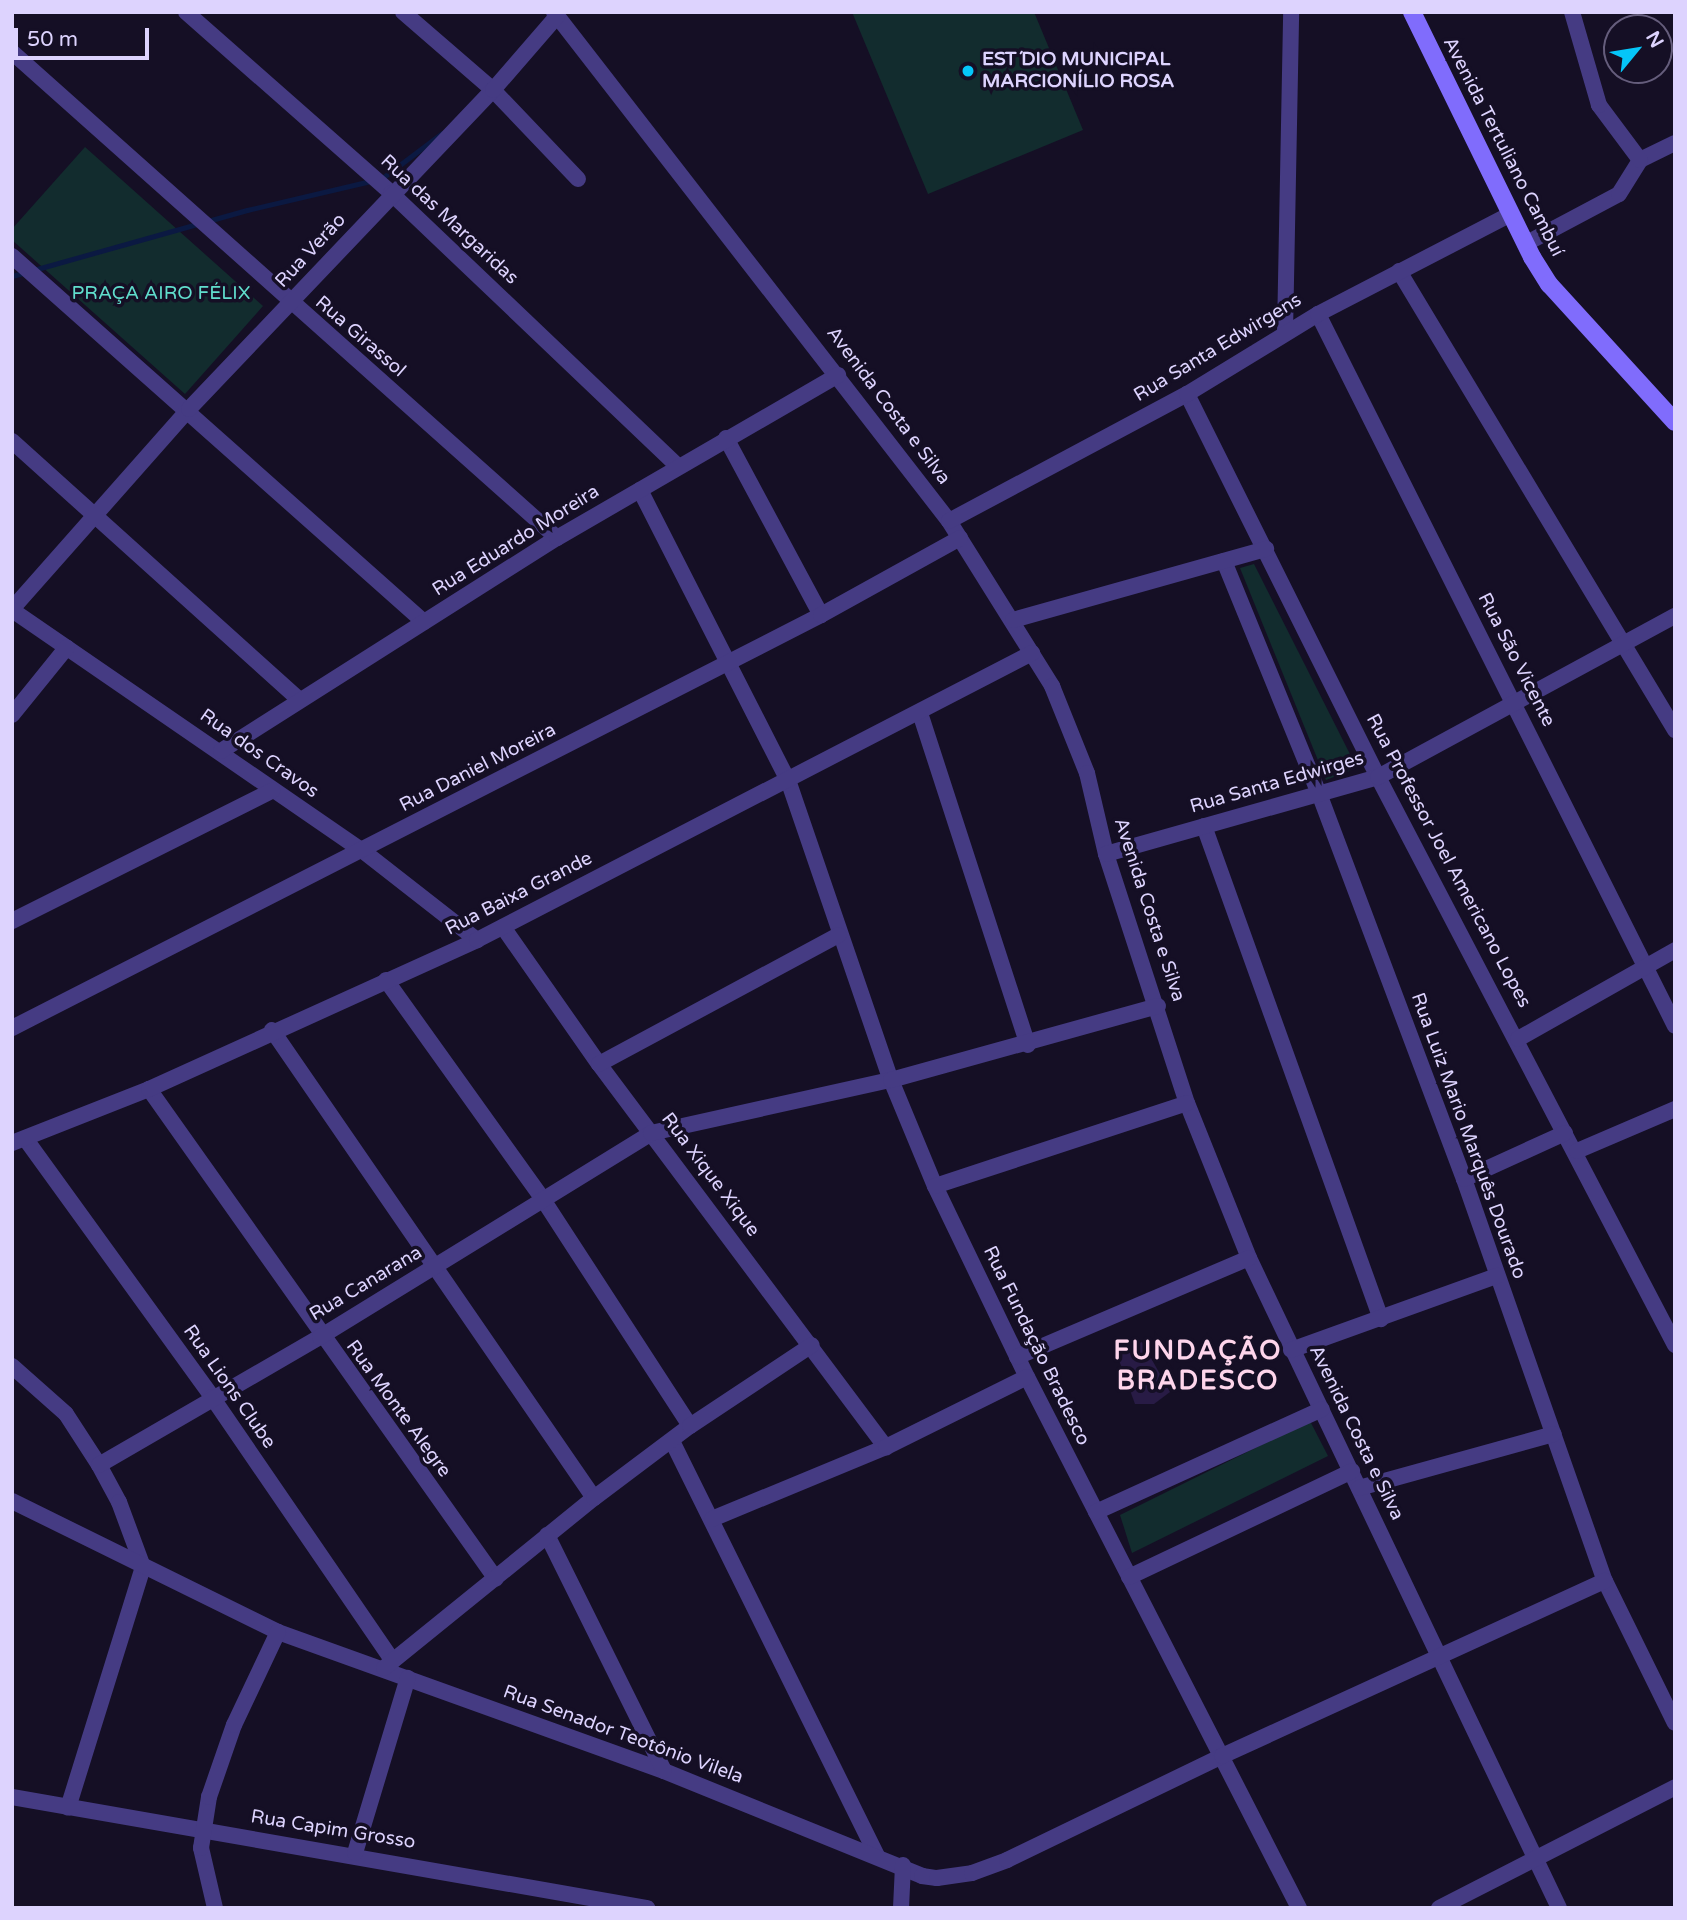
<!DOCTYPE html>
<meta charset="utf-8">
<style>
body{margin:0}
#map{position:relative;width:1687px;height:1920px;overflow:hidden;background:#150f25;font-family:"Varela Round",sans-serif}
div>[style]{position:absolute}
.green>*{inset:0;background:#122c2e}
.stream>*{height:5px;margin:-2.5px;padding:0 2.5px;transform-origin:2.5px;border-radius:2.5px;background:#0b1942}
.building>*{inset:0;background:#281b45}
.street>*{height:16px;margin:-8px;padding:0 8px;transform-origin:8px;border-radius:8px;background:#453b83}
.secondary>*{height:18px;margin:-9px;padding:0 9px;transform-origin:9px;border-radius:9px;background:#806cfc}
.dots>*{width:19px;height:19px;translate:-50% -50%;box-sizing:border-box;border:4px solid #150f25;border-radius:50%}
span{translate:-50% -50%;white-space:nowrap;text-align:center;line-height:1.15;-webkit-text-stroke:7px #150f25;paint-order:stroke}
.poi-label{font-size:19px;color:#ddd3fe;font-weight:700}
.left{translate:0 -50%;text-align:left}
.street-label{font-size:19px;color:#ddd3fe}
.park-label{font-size:19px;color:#60ddcc}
.district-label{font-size:26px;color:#fed5eb;font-weight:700;letter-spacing:2px}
.frame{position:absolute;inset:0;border:14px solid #ddd3fe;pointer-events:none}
.north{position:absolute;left:1603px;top:14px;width:70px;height:70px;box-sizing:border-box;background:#150f25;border:2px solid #655d7c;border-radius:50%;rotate:60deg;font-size:19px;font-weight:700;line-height:28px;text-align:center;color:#ddd3fe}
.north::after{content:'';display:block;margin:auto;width:24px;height:32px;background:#05c6f9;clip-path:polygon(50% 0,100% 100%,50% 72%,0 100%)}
.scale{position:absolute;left:14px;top:28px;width:135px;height:32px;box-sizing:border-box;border:4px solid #ddd3fe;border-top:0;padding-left:9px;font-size:21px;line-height:24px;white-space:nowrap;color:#ddd3fe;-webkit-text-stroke:5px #150f25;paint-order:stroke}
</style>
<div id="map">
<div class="green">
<i style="clip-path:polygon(852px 12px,1034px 12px,1083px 130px,928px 194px)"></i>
<i style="clip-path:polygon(85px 147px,263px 306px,185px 394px,12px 240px,12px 229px)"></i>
<i style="clip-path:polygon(1254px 564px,1357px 768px,1326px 780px,1240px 568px)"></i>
<i style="clip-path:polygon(1310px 1421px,1328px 1456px,1132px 1553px,1120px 1515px)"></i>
</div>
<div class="stream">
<i style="left:381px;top:179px;width:76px;rotate:-37deg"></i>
<i style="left:12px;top:276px;width:244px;rotate:-15.7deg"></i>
<i style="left:247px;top:210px;width:127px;rotate:-13.2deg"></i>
</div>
<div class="building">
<i style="clip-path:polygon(1142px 1342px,1170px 1392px,1154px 1404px,1135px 1404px,1116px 1352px)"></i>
</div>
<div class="street">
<i style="left:186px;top:12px;width:273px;rotate:41.4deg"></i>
<i style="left:391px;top:193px;width:396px;rotate:43.6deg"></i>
<i style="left:403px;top:12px;width:119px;rotate:40.9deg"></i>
<i style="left:493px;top:90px;width:123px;rotate:46.3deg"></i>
<i style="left:554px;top:12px;width:644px;rotate:52.19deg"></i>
<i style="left:949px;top:521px;width:195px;rotate:58deg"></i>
<i style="left:1052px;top:686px;width:94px;rotate:68.1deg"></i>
<i style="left:1087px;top:773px;width:83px;rotate:76.8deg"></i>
<i style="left:1106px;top:854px;width:262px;rotate:72deg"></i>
<i style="left:1187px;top:1103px;width:167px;rotate:68.2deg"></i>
<i style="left:1249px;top:1258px;width:720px;rotate:64.5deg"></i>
<i style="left:12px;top:52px;width:730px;rotate:41.72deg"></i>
<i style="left:1640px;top:160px;width:39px;rotate:-26deg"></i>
<i style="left:1525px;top:244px;width:106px;rotate:-28deg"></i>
<i style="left:1619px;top:194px;width:40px;rotate:-58deg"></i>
<i style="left:1640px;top:160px;width:69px;rotate:-126.7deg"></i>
<i style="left:1599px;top:105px;width:97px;rotate:-106.2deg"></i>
<i style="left:12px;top:256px;width:551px;rotate:41.62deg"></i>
<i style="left:1399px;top:271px;width:536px;rotate:58.98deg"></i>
<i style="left:1318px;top:314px;width:796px;rotate:63.37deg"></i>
<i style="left:1285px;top:333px;width:321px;rotate:-88.9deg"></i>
<i style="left:1187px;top:394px;width:428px;rotate:63.5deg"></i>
<i style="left:1378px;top:777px;width:641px;rotate:62.4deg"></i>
<i style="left:726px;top:438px;width:201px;rotate:61.8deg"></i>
<i style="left:12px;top:441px;width:387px;rotate:42deg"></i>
<i style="left:640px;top:490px;width:326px;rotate:63deg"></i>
<i style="left:788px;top:780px;width:317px;rotate:71.1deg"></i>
<i style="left:891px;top:1080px;width:115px;rotate:67.5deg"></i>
<i style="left:935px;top:1186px;width:212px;rotate:64.3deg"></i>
<i style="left:1027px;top:1377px;width:597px;rotate:62.88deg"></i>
<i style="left:949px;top:521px;width:270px;rotate:-28.1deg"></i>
<i style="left:1187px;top:394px;width:153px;rotate:-31.4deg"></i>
<i style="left:1318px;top:314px;width:217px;rotate:-27.4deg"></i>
<i style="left:1224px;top:561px;width:254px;rotate:67.8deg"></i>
<i style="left:1320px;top:796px;width:409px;rotate:69.4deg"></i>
<i style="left:1464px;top:1179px;width:426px;rotate:70.7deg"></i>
<i style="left:1605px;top:1581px;width:158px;rotate:63.8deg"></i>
<i style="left:12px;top:609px;width:267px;rotate:-48.5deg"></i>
<i style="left:189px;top:409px;width:441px;rotate:-46.4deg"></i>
<i style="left:493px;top:90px;width:98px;rotate:-49.1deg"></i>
<i style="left:12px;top:610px;width:426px;rotate:34.5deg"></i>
<i style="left:363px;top:851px;width:145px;rotate:38deg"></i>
<i style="left:1013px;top:620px;width:263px;rotate:-15.7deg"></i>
<i style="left:920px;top:713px;width:349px;rotate:72deg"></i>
<i style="left:12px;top:715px;width:87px;rotate:-51deg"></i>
<i style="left:221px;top:751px;width:398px;rotate:-32.4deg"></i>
<i style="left:557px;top:538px;width:325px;rotate:-30.1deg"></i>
<i style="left:1204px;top:826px;width:524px;rotate:70.25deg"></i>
<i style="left:1106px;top:854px;width:283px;rotate:-15.8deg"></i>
<i style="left:1378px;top:777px;width:338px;rotate:-28.5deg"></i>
<i style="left:12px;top:921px;width:291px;rotate:-26.6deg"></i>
<i style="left:503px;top:927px;width:167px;rotate:55deg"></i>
<i style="left:599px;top:1064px;width:479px;rotate:53.2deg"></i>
<i style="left:386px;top:980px;width:272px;rotate:54.4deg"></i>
<i style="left:544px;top:1201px;width:268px;rotate:57deg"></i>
<i style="left:12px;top:1028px;width:908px;rotate:-27.04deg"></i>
<i style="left:821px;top:615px;width:159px;rotate:-29deg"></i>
<i style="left:272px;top:1030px;width:568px;rotate:55.47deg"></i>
<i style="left:1518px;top:1039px;width:180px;rotate:-29.5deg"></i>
<i style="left:599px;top:1064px;width:272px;rotate:-28.3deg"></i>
<i style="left:149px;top:1089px;width:600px;rotate:54.7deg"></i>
<i style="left:27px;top:1141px;width:316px;rotate:54.1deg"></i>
<i style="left:212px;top:1397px;width:320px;rotate:55.6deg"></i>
<i style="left:12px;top:1143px;width:147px;rotate:-21.5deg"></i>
<i style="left:149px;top:1089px;width:360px;rotate:-24.4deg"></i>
<i style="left:477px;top:940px;width:625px;rotate:-27.34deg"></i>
<i style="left:1577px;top:1151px;width:107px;rotate:-23.2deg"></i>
<i style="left:1464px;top:1179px;width:111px;rotate:-24.5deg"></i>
<i style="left:935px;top:1186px;width:265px;rotate:-18.2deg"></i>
<i style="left:1291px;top:1350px;width:219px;rotate:-19.8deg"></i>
<i style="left:1017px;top:1357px;width:252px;rotate:-23.1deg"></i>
<i style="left:12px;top:1366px;width:72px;rotate:41.6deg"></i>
<i style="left:66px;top:1414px;width:61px;rotate:57.1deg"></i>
<i style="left:99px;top:1465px;width:42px;rotate:61.6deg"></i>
<i style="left:119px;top:1502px;width:69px;rotate:69.7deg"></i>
<i style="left:143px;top:1567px;width:252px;rotate:107.3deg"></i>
<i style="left:672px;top:1441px;width:463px;rotate:63.7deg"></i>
<i style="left:99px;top:1465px;width:255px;rotate:-30.1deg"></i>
<i style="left:320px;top:1337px;width:389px;rotate:-31.6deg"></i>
<i style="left:651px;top:1133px;width:246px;rotate:-12.5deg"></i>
<i style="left:891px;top:1080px;width:277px;rotate:-15.5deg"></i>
<i style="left:1359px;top:1488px;width:202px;rotate:-15.5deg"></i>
<i style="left:12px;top:1501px;width:297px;rotate:26.2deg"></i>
<i style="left:278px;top:1632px;width:410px;rotate:19.8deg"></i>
<i style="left:664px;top:1771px;width:279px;rotate:22.1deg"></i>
<i style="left:922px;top:1876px;width:15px;rotate:8deg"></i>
<i style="left:937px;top:1878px;width:35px;rotate:-8deg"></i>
<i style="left:972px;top:1873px;width:37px;rotate:-20deg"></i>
<i style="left:1007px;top:1860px;width:239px;rotate:-25.8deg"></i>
<i style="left:1222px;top:1756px;width:421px;rotate:-24.6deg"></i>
<i style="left:1096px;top:1512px;width:248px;rotate:-24.5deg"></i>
<i style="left:712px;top:1519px;width:188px;rotate:-22.5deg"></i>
<i style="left:886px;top:1447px;width:157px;rotate:-26.4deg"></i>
<i style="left:547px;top:1535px;width:263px;rotate:63.6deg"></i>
<i style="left:1129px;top:1577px;width:247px;rotate:-25.4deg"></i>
<i style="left:384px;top:1668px;width:270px;rotate:-39deg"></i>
<i style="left:594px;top:1498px;width:120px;rotate:-36.9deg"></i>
<i style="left:690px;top:1426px;width:146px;rotate:-33.6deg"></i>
<i style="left:12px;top:1797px;width:645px;rotate:9.92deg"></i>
<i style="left:355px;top:1853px;width:183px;rotate:-73.2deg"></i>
<i style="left:215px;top:1908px;width:62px;rotate:-103.1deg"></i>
<i style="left:201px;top:1848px;width:52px;rotate:-81.1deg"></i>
<i style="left:209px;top:1797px;width:76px;rotate:-70.9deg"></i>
<i style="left:234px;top:1725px;width:103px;rotate:-64.7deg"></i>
<i style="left:901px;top:1908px;width:43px;rotate:-87.3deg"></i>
<i style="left:1439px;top:1908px;width:265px;rotate:-27.1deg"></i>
</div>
<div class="secondary">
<i style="left:1412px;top:12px;width:273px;rotate:63.9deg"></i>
<i style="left:1532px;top:257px;width:32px;rotate:58deg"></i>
<i style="left:1549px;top:284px;width:187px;rotate:47.6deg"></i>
</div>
<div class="dots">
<i style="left:968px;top:71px;background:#05c6f9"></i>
</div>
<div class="poi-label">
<span class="left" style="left:982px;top:71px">EST´DIO MUNICIPAL<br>MARCIONÍLIO ROSA</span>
</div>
<div class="street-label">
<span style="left:1503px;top:147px;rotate:63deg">Avenida Tertuliano Cambuí</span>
<span style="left:449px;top:220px;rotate:43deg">Rua das Margaridas</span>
<span style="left:311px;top:251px;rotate:-47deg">Rua Verão</span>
<span style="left:360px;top:337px;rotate:41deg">Rua Girassol</span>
<span style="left:1218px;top:348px;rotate:-31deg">Rua Santa Edwirgens</span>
<span style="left:888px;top:406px;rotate:53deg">Avenida Costa e Silva</span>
<span style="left:516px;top:541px;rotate:-32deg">Rua Eduardo Moreira</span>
<span style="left:1516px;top:660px;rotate:63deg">Rua São Vicente</span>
<span style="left:259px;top:754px;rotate:35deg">Rua dos Cravos</span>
<span style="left:478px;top:768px;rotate:-27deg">Rua Daniel Moreira</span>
<span style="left:1277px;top:783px;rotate:-16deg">Rua Santa Edwirges</span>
<span style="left:1448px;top:861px;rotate:62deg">Rua Professor Joel Americano Lopes</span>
<span style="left:519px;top:894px;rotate:-27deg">Rua Baixa Grande</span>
<span style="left:1149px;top:910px;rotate:72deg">Avenida Costa e Silva</span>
<span style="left:1468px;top:1136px;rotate:70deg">Rua Luiz Mario Marquês Dourado</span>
<span style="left:710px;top:1175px;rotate:53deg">Rua Xique Xique</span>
<span style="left:366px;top:1284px;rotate:-31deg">Rua Canarana</span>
<span style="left:1036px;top:1346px;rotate:64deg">Rua Fundação Bradesco</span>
<span style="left:229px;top:1387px;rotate:55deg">Rua Lions Clube</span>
<span style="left:398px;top:1409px;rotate:54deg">Rua Monte Alegre</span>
<span style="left:1356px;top:1433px;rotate:64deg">Avenida Costa e Silva</span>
<span style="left:623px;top:1735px;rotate:20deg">Rua Senador Teotônio Vilela</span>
<span style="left:333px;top:1830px;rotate:9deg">Rua Capim Grosso</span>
</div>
<div class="park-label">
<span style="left:161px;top:294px">PRAÇA AIRO FÉLIX</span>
</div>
<div class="district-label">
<span style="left:1198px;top:1366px">FUNDAÇÃO<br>BRADESCO</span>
</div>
<div class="frame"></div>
<div class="north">N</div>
<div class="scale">50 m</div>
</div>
